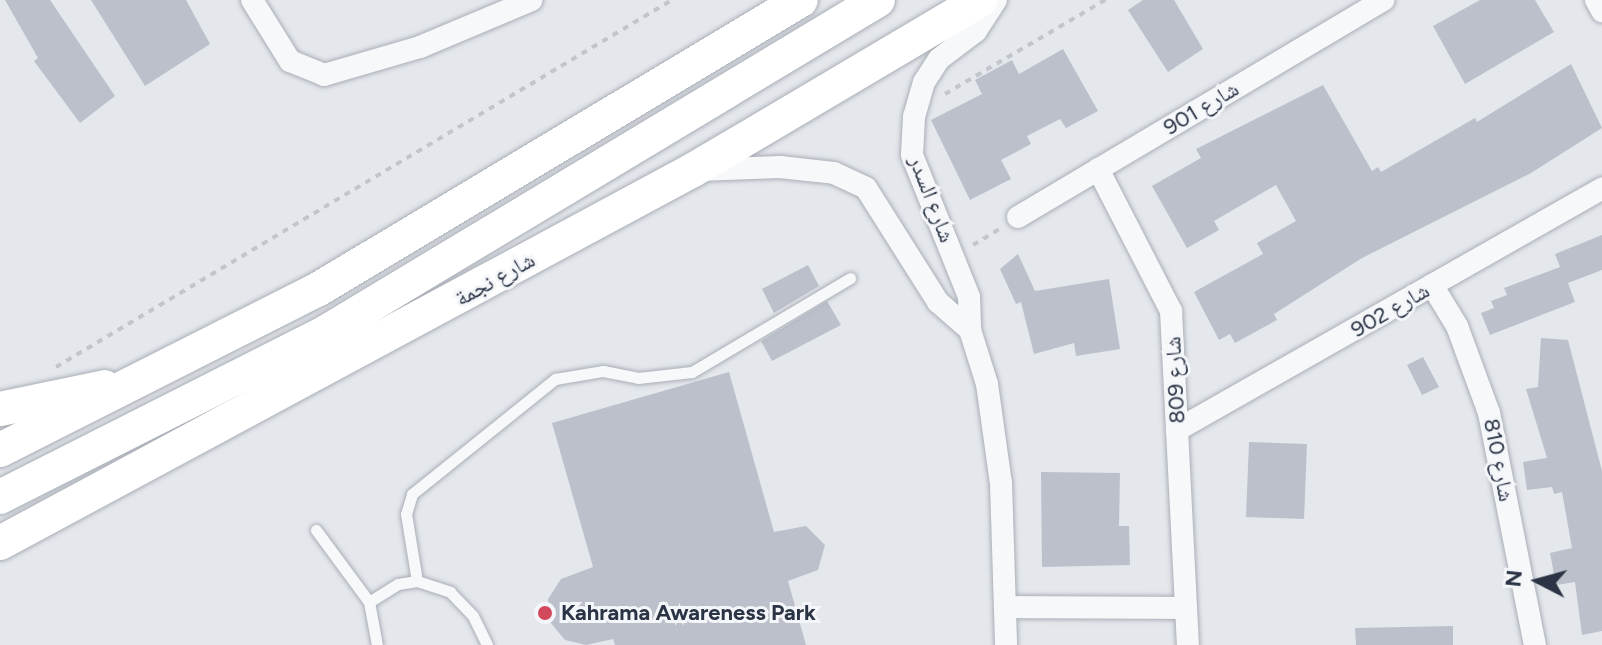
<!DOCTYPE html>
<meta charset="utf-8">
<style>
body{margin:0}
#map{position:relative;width:1602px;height:645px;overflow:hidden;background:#e4e7ec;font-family:Figtree,"Noto Naskh Arabic",sans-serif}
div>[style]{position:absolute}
.building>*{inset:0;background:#bbc0ca}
.path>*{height:4px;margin-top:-2px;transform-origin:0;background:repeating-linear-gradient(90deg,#c2c5cb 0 6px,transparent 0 12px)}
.roads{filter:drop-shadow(0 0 2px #a9aeb7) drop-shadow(0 0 2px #a9aeb7)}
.service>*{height:11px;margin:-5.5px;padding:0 5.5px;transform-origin:5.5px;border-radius:5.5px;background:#f7f8fa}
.minor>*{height:22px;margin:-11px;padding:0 11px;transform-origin:11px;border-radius:11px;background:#f7f8fa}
.primary>*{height:34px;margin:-17px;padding:0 17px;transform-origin:17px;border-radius:17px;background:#fff}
.dots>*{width:22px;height:22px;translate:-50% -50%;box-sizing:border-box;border:4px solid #f4f6f9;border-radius:50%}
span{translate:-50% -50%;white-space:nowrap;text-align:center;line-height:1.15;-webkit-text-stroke:6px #f4f6f9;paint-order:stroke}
.street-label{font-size:22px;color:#2b3445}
.poi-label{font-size:22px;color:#2b3445;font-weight:700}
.left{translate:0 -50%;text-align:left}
.north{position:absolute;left:1498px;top:541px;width:80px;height:80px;-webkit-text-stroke:6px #f4f6f9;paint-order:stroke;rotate:276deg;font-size:22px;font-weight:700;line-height:32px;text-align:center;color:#2b3445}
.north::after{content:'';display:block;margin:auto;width:28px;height:36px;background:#2b3445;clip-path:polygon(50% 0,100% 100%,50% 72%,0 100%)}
</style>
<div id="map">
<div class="building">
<i style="clip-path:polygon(5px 0,50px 0,115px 96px,80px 123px,34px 61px,38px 58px)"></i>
<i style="clip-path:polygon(91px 0,186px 0,210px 44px,145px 86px)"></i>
<i style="clip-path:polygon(1143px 0,1174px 0,1203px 49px,1168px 72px,1128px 10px)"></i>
<i style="clip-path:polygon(1480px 0,1535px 0,1554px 32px,1465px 84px,1433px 26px)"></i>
<i style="clip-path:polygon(1063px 49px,1098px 111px,1066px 128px,1060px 119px,1027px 136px,1031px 144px,1001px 160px,1011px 179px,970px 200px,931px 120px,982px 94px,975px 80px,1012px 60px,1019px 74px)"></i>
<i style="clip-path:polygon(1571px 64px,1602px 128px,1531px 173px,1362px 258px,1274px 314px,1277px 320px,1235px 343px,1230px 334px,1219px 340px,1194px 292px,1263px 254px,1257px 243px,1296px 221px,1276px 185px,1214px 221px,1219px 230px,1187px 248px,1152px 186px,1201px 158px,1196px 149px,1323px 85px,1372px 171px,1378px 167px,1381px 172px,1475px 118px,1477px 122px)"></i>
<i style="clip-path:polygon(1602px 235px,1602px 270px,1568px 283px,1575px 302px,1490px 335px,1481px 313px,1494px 308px,1491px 301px,1507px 295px,1504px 288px,1560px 267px,1555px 254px)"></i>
<i style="clip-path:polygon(1018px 254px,1035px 291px,1109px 279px,1120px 349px,1076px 356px,1074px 343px,1034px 354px,1021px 302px,1016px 304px,1000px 269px)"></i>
<i style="clip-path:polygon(808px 265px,819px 286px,774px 313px,762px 289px)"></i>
<i style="clip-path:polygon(827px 301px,841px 325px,772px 361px,761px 341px)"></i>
<i style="clip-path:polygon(1541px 338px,1568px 340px,1602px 471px,1602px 631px,1582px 635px,1575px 582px,1556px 585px,1550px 553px,1572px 548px,1562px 492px,1554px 494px,1552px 487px,1527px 490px,1523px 462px,1547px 458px,1526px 389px,1538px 387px)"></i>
<i style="clip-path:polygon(1423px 357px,1439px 387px,1422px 395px,1407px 365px)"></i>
<i style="clip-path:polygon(729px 372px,774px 532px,806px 526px,825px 545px,818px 570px,788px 581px,806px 645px,615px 645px,613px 639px,586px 645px,565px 640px,550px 622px,548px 599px,561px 579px,593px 567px,552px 423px)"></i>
<i style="clip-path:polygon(1249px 442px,1307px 444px,1304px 519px,1246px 517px)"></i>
<i style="clip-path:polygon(1041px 472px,1120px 473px,1119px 526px,1129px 526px,1130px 565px,1042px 567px)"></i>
<i style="clip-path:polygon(1453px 626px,1453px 645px,1356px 645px,1355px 628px)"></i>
</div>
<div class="path">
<i style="left:945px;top:94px;width:186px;rotate:-30.4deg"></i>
<i style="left:973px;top:245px;width:31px;rotate:-31deg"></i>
<i style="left:56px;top:367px;width:717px;rotate:-30.79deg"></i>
</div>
<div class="roads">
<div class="service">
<i style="left:316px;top:530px;width:89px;rotate:53.6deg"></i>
<i style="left:417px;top:581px;width:68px;rotate:-99.3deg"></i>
<i style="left:406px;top:514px;width:21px;rotate:-73deg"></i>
<i style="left:412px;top:494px;width:184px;rotate:-38.8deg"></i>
<i style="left:555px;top:379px;width:49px;rotate:-9.5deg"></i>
<i style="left:603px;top:371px;width:36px;rotate:11deg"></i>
<i style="left:638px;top:378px;width:54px;rotate:-6.3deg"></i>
<i style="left:692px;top:372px;width:184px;rotate:-30.7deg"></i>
<i style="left:377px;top:645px;width:44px;rotate:-100.5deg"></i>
<i style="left:369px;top:602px;width:34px;rotate:-32deg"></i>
<i style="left:398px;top:584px;width:19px;rotate:-9deg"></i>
<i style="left:417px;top:581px;width:35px;rotate:18deg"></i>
<i style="left:450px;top:592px;width:33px;rotate:46deg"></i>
<i style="left:473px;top:616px;width:32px;rotate:64deg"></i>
</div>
<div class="minor">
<i style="left:252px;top:0;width:72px;rotate:58.1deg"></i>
<i style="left:290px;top:61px;width:37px;rotate:22deg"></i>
<i style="left:324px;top:75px;width:100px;rotate:-16.3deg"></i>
<i style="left:420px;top:47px;width:121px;rotate:-22.8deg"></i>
<i style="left:996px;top:0;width:37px;rotate:123deg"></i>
<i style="left:976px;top:31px;width:46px;rotate:142.9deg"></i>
<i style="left:939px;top:59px;width:27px;rotate:123deg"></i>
<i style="left:924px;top:82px;width:36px;rotate:106deg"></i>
<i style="left:914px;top:117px;width:38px;rotate:93deg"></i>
<i style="left:912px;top:155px;width:153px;rotate:68.1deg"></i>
<i style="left:969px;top:297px;width:33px;rotate:88deg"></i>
<i style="left:970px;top:330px;width:57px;rotate:72.5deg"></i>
<i style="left:987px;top:384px;width:100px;rotate:82deg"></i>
<i style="left:1001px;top:483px;width:162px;rotate:88.2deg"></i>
<i style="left:1596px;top:0;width:13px;rotate:61deg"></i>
<i style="left:1098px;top:169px;width:160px;rotate:62.8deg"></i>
<i style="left:1171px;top:311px;width:334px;rotate:87.1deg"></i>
<i style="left:698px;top:170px;width:82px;rotate:-2.1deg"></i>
<i style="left:780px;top:167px;width:54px;rotate:6.3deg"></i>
<i style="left:834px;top:173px;width:35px;rotate:25deg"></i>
<i style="left:866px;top:188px;width:135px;rotate:57.7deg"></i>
<i style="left:938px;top:302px;width:43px;rotate:41.2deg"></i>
<i style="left:1018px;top:217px;width:425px;rotate:-30.7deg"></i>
<i style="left:1432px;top:285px;width:48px;rotate:58.6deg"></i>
<i style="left:1457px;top:326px;width:93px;rotate:69.8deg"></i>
<i style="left:1489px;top:413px;width:237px;rotate:78.8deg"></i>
<i style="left:1177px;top:430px;width:489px;rotate:-29.6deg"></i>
<i style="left:1005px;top:607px;width:181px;rotate:0.3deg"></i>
</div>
<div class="primary">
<i style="left:0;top:409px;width:107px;rotate:-11.8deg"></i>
<i style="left:0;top:450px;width:355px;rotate:-26.8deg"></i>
<i style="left:317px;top:290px;width:564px;rotate:-30.93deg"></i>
<i style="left:0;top:497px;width:365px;rotate:-26.8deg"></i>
<i style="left:326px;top:332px;width:644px;rotate:-31.02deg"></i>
<i style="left:0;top:543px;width:787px;rotate:-28.29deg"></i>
<i style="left:693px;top:170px;width:334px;rotate:-30.6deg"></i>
</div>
</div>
<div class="dots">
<i style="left:545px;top:613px;background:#d1495b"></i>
</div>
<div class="street-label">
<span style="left:1201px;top:108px;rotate:-31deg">شارع 901</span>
<span style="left:932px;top:199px;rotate:69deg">شارع السدر</span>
<span style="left:495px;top:279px;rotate:-29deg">شارع نجمة</span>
<span style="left:1390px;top:310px;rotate:-30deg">شارع 902</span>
<span style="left:1175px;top:380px;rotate:-93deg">شارع 809</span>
<span style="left:1499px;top:460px;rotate:79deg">شارع 810</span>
</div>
<div class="poi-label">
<span class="left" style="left:561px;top:613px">Kahrama Awareness Park</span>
</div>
<div class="north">N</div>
</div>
